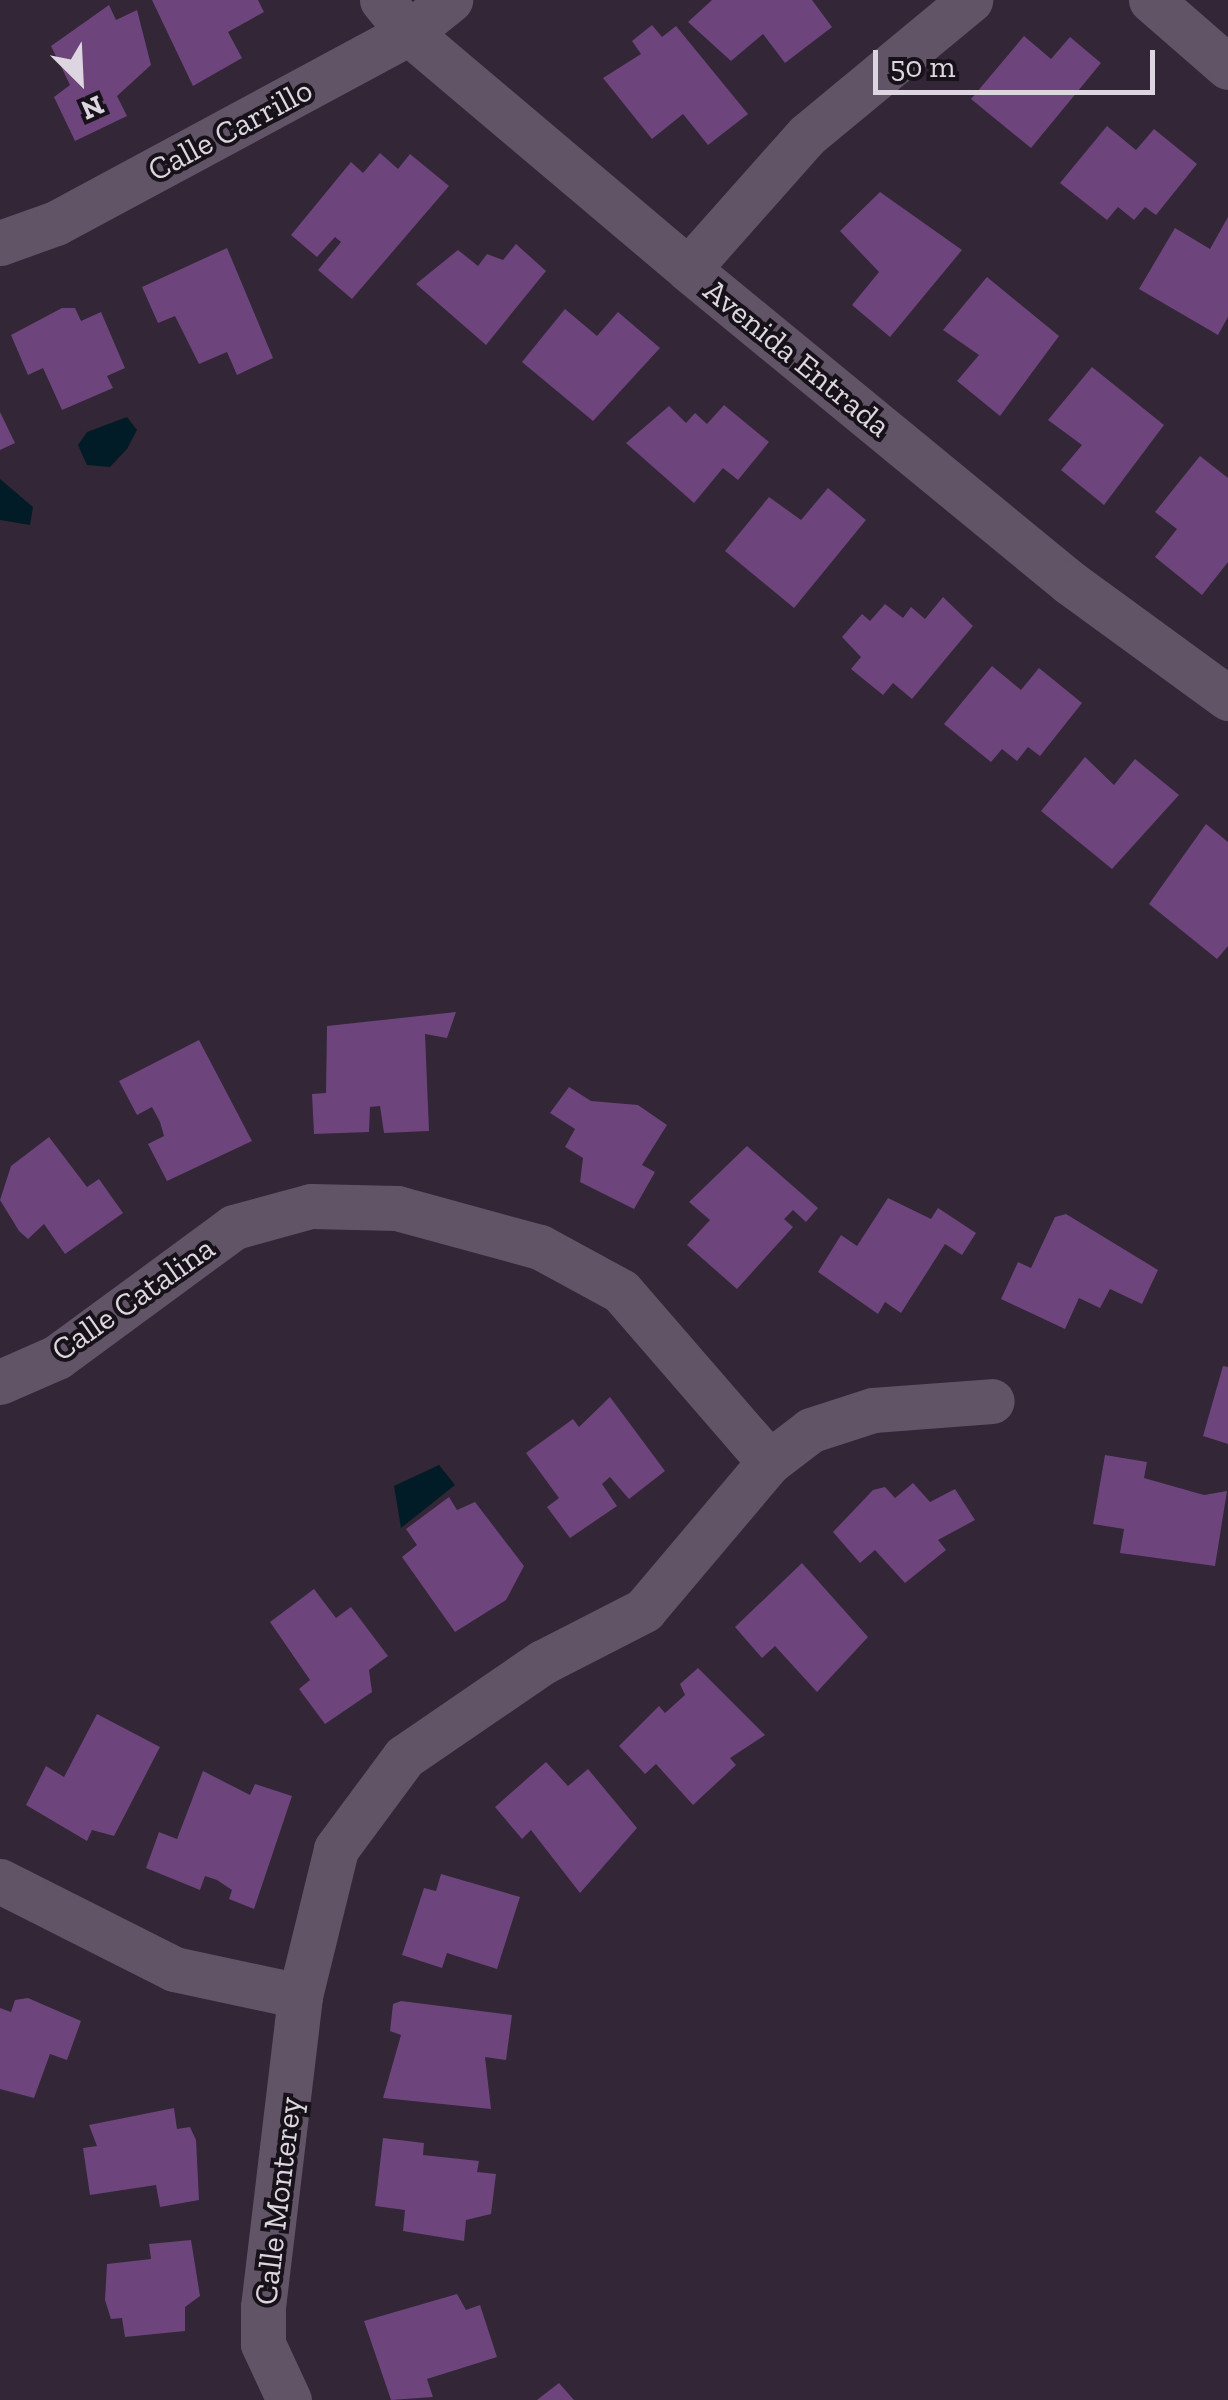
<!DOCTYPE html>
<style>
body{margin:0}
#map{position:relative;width:1228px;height:2400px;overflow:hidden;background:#322637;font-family:"Zilla Slab",serif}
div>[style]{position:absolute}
.water>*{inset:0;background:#021c27}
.building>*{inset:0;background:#6d447c}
.minor>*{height:45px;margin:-22.5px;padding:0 22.5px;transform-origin:22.5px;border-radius:22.5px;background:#625467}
span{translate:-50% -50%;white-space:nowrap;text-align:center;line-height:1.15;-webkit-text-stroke:8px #171219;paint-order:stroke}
.street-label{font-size:32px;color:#ddd5e0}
.north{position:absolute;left:30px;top:30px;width:100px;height:100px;-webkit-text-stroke:8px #171219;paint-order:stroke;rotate:156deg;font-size:28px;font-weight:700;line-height:40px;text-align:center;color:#ddd5e0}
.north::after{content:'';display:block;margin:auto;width:35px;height:45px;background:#ddd5e0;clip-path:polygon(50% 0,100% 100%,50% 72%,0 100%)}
.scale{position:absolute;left:873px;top:50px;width:282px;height:45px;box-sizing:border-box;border:5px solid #ddd5e0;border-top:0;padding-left:12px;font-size:30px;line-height:35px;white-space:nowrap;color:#ddd5e0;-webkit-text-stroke:8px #171219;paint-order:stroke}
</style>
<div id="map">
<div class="water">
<i style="clip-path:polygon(127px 417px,137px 430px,127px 449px,110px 467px,87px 465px,78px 445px,87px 432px)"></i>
<i style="clip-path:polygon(0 479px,33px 507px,30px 525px,0 520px)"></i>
<i style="clip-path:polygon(439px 1465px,455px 1485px,401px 1528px,394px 1486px)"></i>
</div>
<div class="building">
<i style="clip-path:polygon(152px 0,258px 0,264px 12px,228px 32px,242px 58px,193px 86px)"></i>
<i style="clip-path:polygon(712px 0,812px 0,832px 27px,785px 63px,763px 34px,731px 61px,688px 22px)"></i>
<i style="clip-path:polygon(109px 5px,116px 20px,137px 10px,151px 65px,117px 96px,127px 116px,75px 141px,54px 97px,70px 85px,51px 46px)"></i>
<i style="clip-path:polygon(652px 25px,662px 37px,676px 26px,748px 114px,708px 145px,683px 114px,652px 139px,603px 78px,641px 54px,632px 41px)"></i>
<i style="clip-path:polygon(1024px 36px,1051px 59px,1070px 37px,1101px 63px,1031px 148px,971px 99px)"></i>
<i style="clip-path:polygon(1107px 126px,1136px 150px,1154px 129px,1197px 164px,1156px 215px,1145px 207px,1134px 220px,1118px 207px,1107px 220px,1060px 183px)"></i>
<i style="clip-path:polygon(380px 153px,398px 169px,410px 154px,449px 186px,352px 299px,318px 270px,341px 242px,335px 237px,317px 257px,291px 235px,351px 162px,363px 173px)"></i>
<i style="clip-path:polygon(880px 192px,962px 250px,890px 337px,852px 305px,879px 272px,840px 231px)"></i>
<i style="clip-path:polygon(1228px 217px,1228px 317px,1218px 335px,1139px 289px,1175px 228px,1210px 249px)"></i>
<i style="clip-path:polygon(516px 244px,546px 271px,486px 345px,416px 284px,458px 250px,478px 266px,487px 254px,503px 260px)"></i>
<i style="clip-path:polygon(227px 248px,273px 358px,237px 375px,227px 352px,199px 364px,175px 316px,158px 323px,142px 287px)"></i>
<i style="clip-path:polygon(987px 277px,1059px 336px,1000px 416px,957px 381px,979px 355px,943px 330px)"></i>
<i style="clip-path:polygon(62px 308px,75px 308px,81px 321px,101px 312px,125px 368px,107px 376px,113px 388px,62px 410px,43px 368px,28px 375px,11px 335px)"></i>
<i style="clip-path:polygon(565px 309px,597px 336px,618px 312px,660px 348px,593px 421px,522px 362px)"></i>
<i style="clip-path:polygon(1092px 367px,1164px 425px,1104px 505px,1061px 470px,1082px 445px,1048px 420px)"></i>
<i style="clip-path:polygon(724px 405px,769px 442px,738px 480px,723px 468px,694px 503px,626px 443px,669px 406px,686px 423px,695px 413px,707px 424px)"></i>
<i style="clip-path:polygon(0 412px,15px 443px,0 450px)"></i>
<i style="clip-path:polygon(1200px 456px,1228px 478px,1228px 562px,1202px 595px,1155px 557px,1177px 529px,1155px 512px)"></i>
<i style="clip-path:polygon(828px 488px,866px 520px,794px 608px,725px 551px,769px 497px,801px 520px)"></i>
<i style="clip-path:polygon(943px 597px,973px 626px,912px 699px,893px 683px,883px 695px,851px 669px,861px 657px,842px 637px,862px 614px,870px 621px,885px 604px,903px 618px,911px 607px,925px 619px)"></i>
<i style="clip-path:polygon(992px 666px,1021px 690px,1039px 668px,1082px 703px,1040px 756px,1028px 747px,1017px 761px,1002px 749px,991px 762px,944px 724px)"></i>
<i style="clip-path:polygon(1085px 757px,1114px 785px,1135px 759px,1179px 795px,1112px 869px,1041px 811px)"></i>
<i style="clip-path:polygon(1206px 824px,1228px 842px,1228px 946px,1217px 959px,1149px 904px)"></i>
<i style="clip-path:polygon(456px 1012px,447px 1038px,425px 1034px,429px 1131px,384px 1133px,380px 1106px,370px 1107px,369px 1132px,314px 1134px,312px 1094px,326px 1093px,327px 1026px)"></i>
<i style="clip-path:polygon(199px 1040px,252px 1141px,167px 1181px,148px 1144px,164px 1136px,160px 1122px,152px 1107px,137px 1115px,119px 1081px)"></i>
<i style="clip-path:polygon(569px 1087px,591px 1101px,638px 1105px,667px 1125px,642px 1165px,655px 1172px,634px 1209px,580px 1182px,583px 1158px,565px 1147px,575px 1129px,550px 1113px)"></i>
<i style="clip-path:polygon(49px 1137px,87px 1187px,99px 1179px,123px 1213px,65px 1254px,44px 1224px,28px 1239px,19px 1231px,0 1200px,11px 1166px)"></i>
<i style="clip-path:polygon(747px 1146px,818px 1208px,806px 1222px,793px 1210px,784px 1219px,793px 1227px,737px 1289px,687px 1245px,710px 1220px,689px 1202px)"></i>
<i style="clip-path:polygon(888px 1198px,931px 1219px,938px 1208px,976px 1233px,962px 1255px,945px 1244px,901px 1313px,885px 1302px,878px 1314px,818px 1272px,841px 1235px,857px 1246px)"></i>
<i style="clip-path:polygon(1066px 1214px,1158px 1270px,1142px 1304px,1110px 1289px,1100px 1308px,1079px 1298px,1065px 1329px,1001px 1299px,1018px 1262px,1031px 1268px,1055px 1217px)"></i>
<i style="clip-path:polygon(1223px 1366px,1228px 1367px,1228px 1444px,1203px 1436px)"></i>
<i style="clip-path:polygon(610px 1397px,665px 1471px,629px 1499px,610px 1477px,602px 1484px,617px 1506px,570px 1538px,547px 1507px,559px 1498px,526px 1453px,573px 1419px,579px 1427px)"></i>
<i style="clip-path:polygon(1105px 1455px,1147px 1462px,1144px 1478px,1204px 1495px,1227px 1491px,1215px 1566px,1120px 1553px,1124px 1529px,1093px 1524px)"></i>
<i style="clip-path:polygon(913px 1483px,930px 1502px,955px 1489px,975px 1520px,938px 1540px,946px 1550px,905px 1583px,875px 1550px,860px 1563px,833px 1532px,873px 1490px,885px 1487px,895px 1498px)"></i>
<i style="clip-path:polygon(449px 1497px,457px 1510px,475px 1502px,524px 1566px,506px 1600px,455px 1632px,402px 1557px,417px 1545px,406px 1529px)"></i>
<i style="clip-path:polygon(802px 1563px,868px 1637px,817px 1692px,775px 1646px,762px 1658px,735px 1627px)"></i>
<i style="clip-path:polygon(314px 1589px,336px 1618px,351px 1607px,388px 1656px,369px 1670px,372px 1692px,325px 1724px,299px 1689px,310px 1680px,270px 1622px)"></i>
<i style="clip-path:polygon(698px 1668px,765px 1735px,730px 1758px,736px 1765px,693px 1805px,656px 1764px,645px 1774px,619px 1746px,659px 1706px,665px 1713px,685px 1695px,680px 1684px)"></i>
<i style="clip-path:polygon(97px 1714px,160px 1747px,114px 1836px,92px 1830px,87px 1841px,26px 1805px,46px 1766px,64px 1777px)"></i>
<i style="clip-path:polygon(546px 1762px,568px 1786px,588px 1769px,637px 1828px,580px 1893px,531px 1830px,522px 1839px,495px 1807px)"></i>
<i style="clip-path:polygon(203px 1771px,250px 1795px,255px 1784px,292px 1796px,254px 1909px,229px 1899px,232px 1890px,217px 1880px,205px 1876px,200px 1890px,146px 1868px,159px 1832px,177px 1839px)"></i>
<i style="clip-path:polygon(441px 1874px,520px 1897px,497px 1969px,447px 1953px,442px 1968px,402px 1955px,424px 1888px,436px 1891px)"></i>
<i style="clip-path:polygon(28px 1998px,81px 2021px,67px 2060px,50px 2054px,34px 2098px,0 2089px,0 2008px,11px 2012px,15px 2000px)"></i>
<i style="clip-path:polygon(401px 2001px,512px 2015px,506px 2060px,485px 2057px,491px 2109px,383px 2098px,401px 2035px,390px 2031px,393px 2004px)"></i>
<i style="clip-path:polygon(174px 2108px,177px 2129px,190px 2127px,196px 2140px,199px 2200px,160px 2207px,156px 2185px,90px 2195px,83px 2148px,97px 2146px,89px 2125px)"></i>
<i style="clip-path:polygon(383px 2138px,424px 2143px,423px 2155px,479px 2161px,477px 2172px,496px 2174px,491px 2214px,466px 2220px,464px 2241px,403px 2231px,405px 2210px,375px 2206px)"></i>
<i style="clip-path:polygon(191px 2240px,200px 2296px,185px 2307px,185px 2331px,125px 2337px,122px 2318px,111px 2319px,105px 2300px,107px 2264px,151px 2259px,149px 2244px)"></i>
<i style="clip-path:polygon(457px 2294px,466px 2310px,480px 2305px,497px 2357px,427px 2379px,433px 2397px,391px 2400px,364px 2321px)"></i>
<i style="clip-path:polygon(559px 2383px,574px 2400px,537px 2400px,546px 2393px)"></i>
</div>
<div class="minor">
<i style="left:382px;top:0;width:43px;rotate:50.7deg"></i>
<i style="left:409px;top:33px;width:365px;rotate:40.2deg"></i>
<i style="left:688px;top:269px;width:493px;rotate:39.4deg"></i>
<i style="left:1069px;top:582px;width:197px;rotate:36.1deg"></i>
<i style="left:1151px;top:0;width:102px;rotate:41deg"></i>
<i style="left:0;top:243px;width:59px;rotate:-19.7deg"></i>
<i style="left:56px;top:223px;width:401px;rotate:-28.3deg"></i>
<i style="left:409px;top:33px;width:53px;rotate:-38.8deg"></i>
<i style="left:688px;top:269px;width:179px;rotate:-48.4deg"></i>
<i style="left:807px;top:135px;width:212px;rotate:-39.6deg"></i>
<i style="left:0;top:1382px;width:62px;rotate:-23.7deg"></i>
<i style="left:57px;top:1357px;width:220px;rotate:-36.3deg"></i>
<i style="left:234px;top:1227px;width:80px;rotate:-15.3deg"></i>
<i style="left:311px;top:1206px;width:86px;rotate:1.3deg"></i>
<i style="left:397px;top:1208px;width:148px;rotate:15.3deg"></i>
<i style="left:540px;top:1247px;width:92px;rotate:28.5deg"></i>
<i style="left:621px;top:1291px;width:226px;rotate:49.1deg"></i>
<i style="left:0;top:1881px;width:195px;rotate:26.8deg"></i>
<i style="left:174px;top:1969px;width:129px;rotate:12.1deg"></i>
<i style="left:300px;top:1996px;width:151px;rotate:-76.2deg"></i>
<i style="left:336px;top:1849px;width:114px;rotate:-53.5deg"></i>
<i style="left:404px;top:1757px;width:168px;rotate:-34.4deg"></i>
<i style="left:543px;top:1662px;width:114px;rotate:-27.2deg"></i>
<i style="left:644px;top:1610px;width:194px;rotate:-49.8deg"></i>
<i style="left:769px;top:1462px;width:53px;rotate:-37.3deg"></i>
<i style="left:811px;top:1430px;width:65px;rotate:-17.9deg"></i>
<i style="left:873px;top:1410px;width:119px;rotate:-4.3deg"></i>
<i style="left:289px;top:2400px;width:62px;rotate:-114.9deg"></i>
<i style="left:263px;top:2344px;width:37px;rotate:-90deg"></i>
<i style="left:263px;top:2307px;width:313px;rotate:-83.2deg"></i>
</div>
<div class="street-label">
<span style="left:230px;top:130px;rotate:-28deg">Calle Carrillo</span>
<span style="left:797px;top:358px;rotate:39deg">Avenida Entrada</span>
<span style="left:133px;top:1299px;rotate:-35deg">Calle Catalina</span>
<span style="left:278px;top:2201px;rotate:-83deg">Calle Monterey</span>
</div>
<div class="north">N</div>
<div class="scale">50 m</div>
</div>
